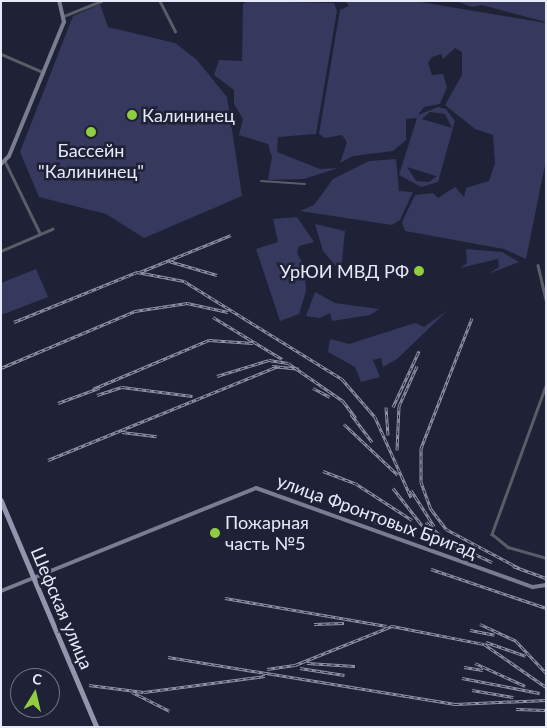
<!DOCTYPE html>
<meta charset="utf-8">
<style>
body{margin:0}
#map{position:relative;width:547px;height:728px;overflow:hidden;background:#1f2137;font-family:Lato,sans-serif}
div>[style]{position:absolute}
.green>*{inset:0;background:#36385d}
.pedestrian>*{height:2px;margin:-1px;padding:0 1px;transform-origin:1px;border-radius:1px;background:#5a5c68}
.minor>*{height:2.5px;margin:-1.25px;padding:0 1.25px;transform-origin:1.25px;border-radius:1.25px;background:#5a5c68}
.secondary>*{height:4px;margin:-2px;padding:0 2px;transform-origin:2px;border-radius:2px;background:#7a7c8f}
.primary>*{height:4.5px;margin:-2.25px;padding:0 2.25px;transform-origin:2.25px;border-radius:2.25px;background:#9295ad}
.rail>*{height:3px;margin-top:-1.5px;transform-origin:0;background:repeating-linear-gradient(90deg,#1f2137 0 4px,#9496a8 0 8px);box-sizing:border-box;border-block:1px solid #9496a8}
.dots>*{width:14px;height:14px;translate:-50% -50%;box-sizing:border-box;border:2px solid #1f2137;border-radius:50%}
span{translate:-50% -50%;white-space:nowrap;text-align:center;line-height:1.15;-webkit-text-stroke:5px #1f2137;paint-order:stroke}
.poi-label{font-size:18px;color:#e7e9f8}
.left{translate:0 -50%;text-align:left}
.right{translate:-100% -50%;text-align:right}
.street-label{font-size:18px;color:#e7e9f8}
.frame{position:absolute;inset:0;border:2px solid #e7e9f8;pointer-events:none}
.north{position:absolute;left:10px;top:668px;width:50px;height:50px;box-sizing:border-box;background:#1f2137;border:1px solid #6f7184;border-radius:50%;rotate:9deg;font-size:14px;font-weight:700;line-height:20px;text-align:center;color:#e7e9f8}
.north::after{content:'';display:block;margin:auto;width:18px;height:22px;background:#91cd40;clip-path:polygon(50% 0,100% 100%,50% 72%,0 100%)}
</style>
<div id="map">
<div class="green">
<i style="clip-path:polygon(248px 1px,334px 3px,337px 11px,316px 134px,278px 137px,277px 152px,320px 169px,338px 168px,304px 179px,268px 180px,272px 157px,268px 144px,239px 135px,243px 119px,234px 104px,234px 90px,214px 75px,219px 60px,242px 61px,243px 4px)"></i>
<i style="clip-path:polygon(evenodd,345px 1px,415px 1px,546px 23px,546px 160px,526px 259px,504px 249px,405px 231px,402px 222px,415px 195px,433px 193px,438px 198px,455px 187px,464px 197px,466px 188px,489px 181px,495px 163px,493px 135px,475px 129px,445px 105px,462px 75px,462px 52px,455px 48px,443px 59px,441px 54px,432px 57px,428px 63px,432px 75px,443px 74px,447px 87px,440px 104px,424px 107px,418px 115px,438px 107px,446px 109px,455px 121px,438px 182px,421px 187px,399px 175px,417px 118px,406px 119px,406px 140px,393px 151px,353px 156px,340px 163px,347px 142px,342px 135px,325px 138px,319px 134px,340px 10px,349px 6px,345px 1px,430px 112px,445px 114px,452px 128px,422px 119px,430px 112px,345px 1px,407px 167px,436px 176px,437px 176px,429px 182px,416px 181px,407px 167px)"></i>
<i style="clip-path:polygon(456px 1px,546px 1px,546px 22px,482px 5px,472px 7px)"></i>
<i style="clip-path:polygon(100px 4px,108px 27px,175px 43px,197px 60px,227px 97px,242px 196px,144px 238px,106px 214px,39px 197px,20px 152px,73px 16px)"></i>
<i style="clip-path:polygon(396px 159px,399px 191px,413px 192px,400px 220px,392px 225px,300px 211px,314px 205px,333px 179px,369px 161px)"></i>
<i style="clip-path:polygon(297px 217px,314px 242px,299px 246px,297px 253px,305px 268px,306px 291px,299px 314px,280px 321px,256px 249px,278px 242px,273px 219px)"></i>
<i style="clip-path:polygon(315px 224px,345px 231px,341px 272px,323px 251px)"></i>
<i style="clip-path:polygon(466px 249px,502px 252px,519px 262px,488px 274px,499px 267px,498px 259px,460px 268px,467px 263px)"></i>
<i style="clip-path:polygon(36px 269px,48px 297px,1px 315px,1px 283px)"></i>
<i style="clip-path:polygon(315px 292px,335px 303px,379px 309px,370px 315px,332px 321px,330px 313px,320px 318px,306px 316px)"></i>
<i style="clip-path:polygon(448px 310px,397px 359px,383px 367px,381px 358px,373px 360px,380px 377px,361px 382px,355px 367px,328px 352px,330px 339px,349px 344px,415px 323px,424px 327px)"></i>
<i style="clip-path:polygon(362px 507px,375px 511px,382px 527px,357px 519px)"></i>
</div>
<div class="pedestrian">
<i style="left:261px;top:181px;width:44px;rotate:3.9deg"></i>
</div>
<div class="minor">
<i style="left:160px;top:1px;width:34px;rotate:63deg"></i>
<i style="left:64px;top:16px;width:40px;rotate:-22deg"></i>
<i style="left:1px;top:54px;width:46px;rotate:23.2deg"></i>
<i style="left:5px;top:161px;width:80px;rotate:64.1deg"></i>
<i style="left:1px;top:251px;width:56px;rotate:-23.3deg"></i>
<i style="left:538px;top:265px;width:35px;rotate:77deg"></i>
<i style="left:546px;top:386px;width:158px;rotate:110deg"></i>
<i style="left:492px;top:534px;width:21px;rotate:39deg"></i>
<i style="left:508px;top:547px;width:40px;rotate:16deg"></i>
</div>
<div class="secondary">
<i style="left:1px;top:164px;width:11px;rotate:-45deg"></i>
<i style="left:9px;top:156px;width:145px;rotate:-67.7deg"></i>
<i style="left:64px;top:22px;width:22px;rotate:-103deg"></i>
<i style="left:1px;top:591px;width:275px;rotate:-22deg"></i>
<i style="left:256px;top:488px;width:294px;rotate:19.7deg"></i>
<i style="left:533px;top:587px;width:13px;rotate:-9deg"></i>
</div>
<div class="primary">
<i style="left:1px;top:500px;width:246px;rotate:67.1deg"></i>
</div>
<div class="rail">
<i style="left:169px;top:261px;width:50px;rotate:16.3deg"></i>
<i style="left:140px;top:272px;width:98px;rotate:-22.1deg"></i>
<i style="left:213px;top:317px;width:81px;rotate:31.3deg"></i>
<i style="left:472px;top:318px;width:140px;rotate:111.4deg"></i>
<i style="left:421px;top:448px;width:34px;rotate:90deg"></i>
<i style="left:421px;top:482px;width:29px;rotate:70deg"></i>
<i style="left:431px;top:509px;width:25px;rotate:53deg"></i>
<i style="left:446px;top:529px;width:83px;rotate:28.1deg"></i>
<i style="left:14px;top:322px;width:133px;rotate:-22.1deg"></i>
<i style="left:137px;top:272px;width:48px;rotate:10.8deg"></i>
<i style="left:184px;top:281px;width:186px;rotate:31.8deg"></i>
<i style="left:342px;top:379px;width:50px;rotate:49deg"></i>
<i style="left:375px;top:417px;width:88px;rotate:65.8deg"></i>
<i style="left:272px;top:366px;width:27px;rotate:6deg"></i>
<i style="left:1px;top:368px;width:146px;rotate:-23deg"></i>
<i style="left:135px;top:311px;width:53px;rotate:-8.7deg"></i>
<i style="left:187px;top:303px;width:42px;rotate:12.4deg"></i>
<i style="left:217px;top:376px;width:54px;rotate:-17.1deg"></i>
<i style="left:269px;top:360px;width:19px;rotate:9deg"></i>
<i style="left:288px;top:363px;width:67px;rotate:34.6deg"></i>
<i style="left:343px;top:401px;width:21px;rotate:53deg"></i>
<i style="left:313px;top:388px;width:19px;rotate:28deg"></i>
<i style="left:93px;top:389px;width:126px;rotate:-22.9deg"></i>
<i style="left:209px;top:340px;width:44px;rotate:3.9deg"></i>
<i style="left:97px;top:395px;width:26px;rotate:-18deg"></i>
<i style="left:122px;top:387px;width:71px;rotate:7.3deg"></i>
<i style="left:58px;top:403px;width:44px;rotate:-20.1deg"></i>
<i style="left:386px;top:407px;width:28px;rotate:86deg"></i>
<i style="left:393px;top:407px;width:62px;rotate:-65.1deg"></i>
<i style="left:351px;top:414px;width:35px;rotate:53deg"></i>
<i style="left:344px;top:424px;width:74px;rotate:43.4deg"></i>
<i style="left:122px;top:432px;width:35px;rotate:7deg"></i>
<i style="left:397px;top:450px;width:44px;rotate:-87.4deg"></i>
<i style="left:399px;top:406px;width:44px;rotate:-65.8deg"></i>
<i style="left:48px;top:460px;width:248px;rotate:-22.2deg"></i>
<i style="left:323px;top:471px;width:34px;rotate:21deg"></i>
<i style="left:355px;top:483px;width:68px;rotate:33deg"></i>
<i style="left:393px;top:488px;width:57px;rotate:52.1deg"></i>
<i style="left:411px;top:490px;width:43px;rotate:57.4deg"></i>
<i style="left:426px;top:522px;width:26px;rotate:43deg"></i>
<i style="left:445px;top:540px;width:52px;rotate:25.1deg"></i>
<i style="left:513px;top:566px;width:35px;rotate:20deg"></i>
<i style="left:431px;top:569px;width:121px;rotate:18.7deg"></i>
<i style="left:225px;top:598px;width:164px;rotate:9.8deg"></i>
<i style="left:314px;top:624px;width:30px;rotate:-2deg"></i>
<i style="left:480px;top:624px;width:40px;rotate:25deg"></i>
<i style="left:516px;top:641px;width:44px;rotate:46.8deg"></i>
<i style="left:470px;top:630px;width:25px;rotate:11deg"></i>
<i style="left:486px;top:642px;width:42px;rotate:19.3deg"></i>
<i style="left:168px;top:657px;width:291px;rotate:9.3deg"></i>
<i style="left:455px;top:704px;width:91px;rotate:-2.5deg"></i>
<i style="left:307px;top:663px;width:48px;rotate:3.6deg"></i>
<i style="left:475px;top:663px;width:55px;rotate:24.7deg"></i>
<i style="left:464px;top:667px;width:19px;rotate:9deg"></i>
<i style="left:300px;top:668px;width:45px;rotate:9deg"></i>
<i style="left:267px;top:669px;width:28px;rotate:-8deg"></i>
<i style="left:295px;top:665px;width:105px;rotate:-21.9deg"></i>
<i style="left:392px;top:626px;width:94px;rotate:11.1deg"></i>
<i style="left:484px;top:644px;width:75px;rotate:34.7deg"></i>
<i style="left:462px;top:678px;width:79px;rotate:10.9deg"></i>
<i style="left:89px;top:685px;width:55px;rotate:7.3deg"></i>
<i style="left:144px;top:692px;width:122px;rotate:-7.5deg"></i>
<i style="left:472px;top:690px;width:42px;rotate:9.7deg"></i>
<i style="left:132px;top:692px;width:42px;rotate:26.6deg"></i>
<i style="left:516px;top:709px;width:30px;rotate:2deg"></i>
</div>
<div class="dots">
<i style="left:132px;top:115px;background:#91cd40"></i>
<i style="left:91px;top:132px;background:#91cd40"></i>
<i style="left:419px;top:271px;background:#91cd40"></i>
<i style="left:215px;top:533px;background:#91cd40"></i>
</div>
<div class="poi-label">
<span class="left" style="left:142px;top:115px">Калининец</span>
<span style="left:91px;top:161px">Бассейн<br>"Калининец"</span>
<span class="right" style="left:409px;top:271px">УрЮИ МВД РФ</span>
<span class="left" style="left:225px;top:533px">Пожарная<br>часть №5</span>
</div>
<div class="street-label">
<span style="left:377px;top:516px;rotate:20deg">улица Фронтовых Бригад</span>
<span style="left:62px;top:608px;rotate:67deg">Шефская улица</span>
</div>
<div class="frame"></div>
<div class="north">С</div>
</div>
